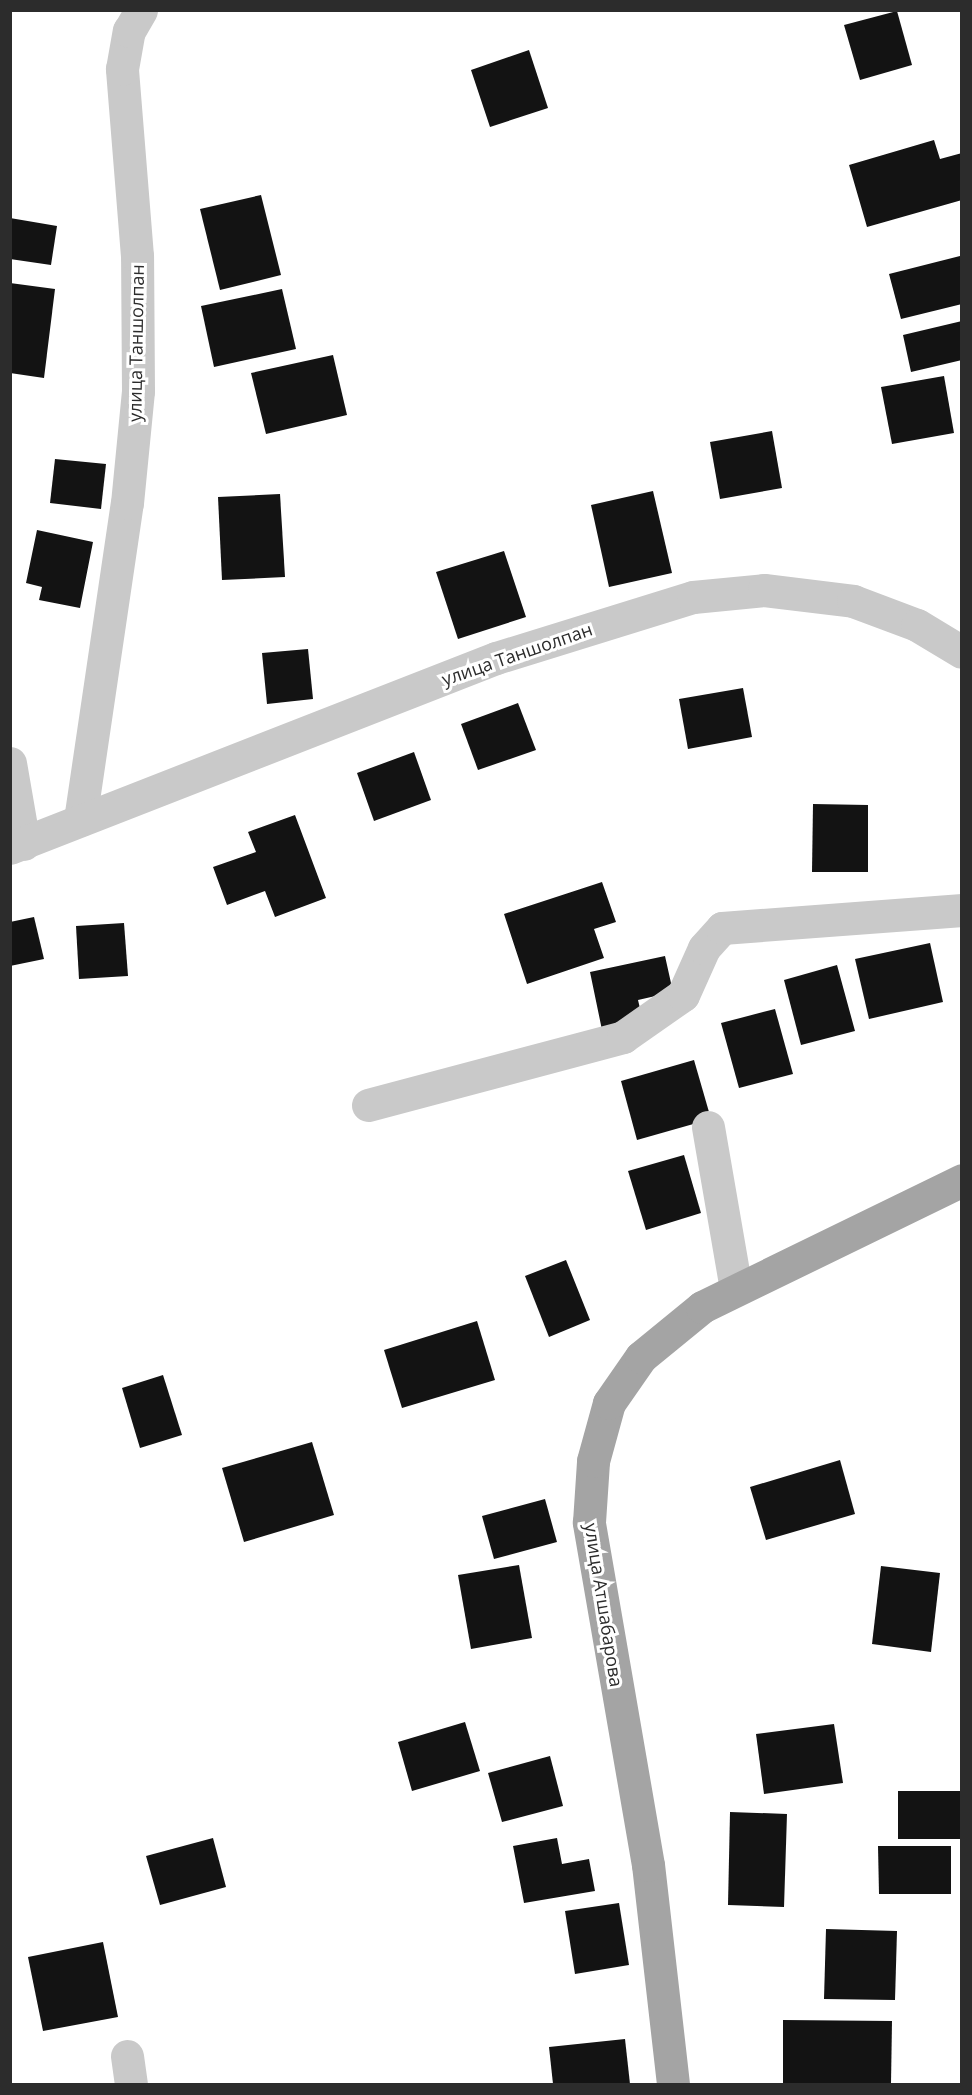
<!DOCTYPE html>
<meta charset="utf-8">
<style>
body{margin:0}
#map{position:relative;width:972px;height:2095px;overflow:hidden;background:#fff;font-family:"Open Sans",sans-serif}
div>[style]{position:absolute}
.building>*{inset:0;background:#131313}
.minor>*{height:33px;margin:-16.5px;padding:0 16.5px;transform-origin:16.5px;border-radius:16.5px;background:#c9c9c9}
.major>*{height:33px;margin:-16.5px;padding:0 16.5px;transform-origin:16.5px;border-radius:16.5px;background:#a4a4a4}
span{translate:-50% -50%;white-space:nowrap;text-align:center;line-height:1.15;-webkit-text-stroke:6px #fff;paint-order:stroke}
.street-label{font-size:18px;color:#2c2c2c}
.frame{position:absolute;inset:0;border:12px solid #2c2c2c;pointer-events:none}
</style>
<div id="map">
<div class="building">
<i style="clip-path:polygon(897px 11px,912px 65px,860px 80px,844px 25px)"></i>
<i style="clip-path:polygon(529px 50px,548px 108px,490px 127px,471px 70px)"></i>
<i style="clip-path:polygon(934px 140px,940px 159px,962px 153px,962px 200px,867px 227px,849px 165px)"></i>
<i style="clip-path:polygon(261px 195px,281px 275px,220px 290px,200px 209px)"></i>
<i style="clip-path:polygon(10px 218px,57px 226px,51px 265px,10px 259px)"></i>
<i style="clip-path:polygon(960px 256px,962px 304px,901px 319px,889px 274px)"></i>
<i style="clip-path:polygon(10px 283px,55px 289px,44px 378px,10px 373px)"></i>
<i style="clip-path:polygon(282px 289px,296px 349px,214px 367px,201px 306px)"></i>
<i style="clip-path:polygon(962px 321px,962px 360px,911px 372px,903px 335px)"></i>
<i style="clip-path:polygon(333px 355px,347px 415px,266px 434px,251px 373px)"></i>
<i style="clip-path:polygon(944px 376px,954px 433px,892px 444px,881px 387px)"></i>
<i style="clip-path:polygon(772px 431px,782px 488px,720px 499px,710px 442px)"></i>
<i style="clip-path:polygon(55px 459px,106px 464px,101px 509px,50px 503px)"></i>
<i style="clip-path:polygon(653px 491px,672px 573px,609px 587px,591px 505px)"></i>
<i style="clip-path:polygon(280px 494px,285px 577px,222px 580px,218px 497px)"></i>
<i style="clip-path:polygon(37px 530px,93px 542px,80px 608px,39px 600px,42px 587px,26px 583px)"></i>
<i style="clip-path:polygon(504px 551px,526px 617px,458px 639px,436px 572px)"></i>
<i style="clip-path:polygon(308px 649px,313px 699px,267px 704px,262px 653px)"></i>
<i style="clip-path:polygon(743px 688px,752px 737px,688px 749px,679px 699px)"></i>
<i style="clip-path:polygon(518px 703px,536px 750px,478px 770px,461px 724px)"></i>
<i style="clip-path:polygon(414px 752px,431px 800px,374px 821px,357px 773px)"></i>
<i style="clip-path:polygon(813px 804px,868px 805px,868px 872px,812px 872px)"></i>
<i style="clip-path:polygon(295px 815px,326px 898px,275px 917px,265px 891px,227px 905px,213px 867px,256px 852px,248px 832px)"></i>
<i style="clip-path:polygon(602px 882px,616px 922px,594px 929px,604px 958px,527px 984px,504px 914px)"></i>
<i style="clip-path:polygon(34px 917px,44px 959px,10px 966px,10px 922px)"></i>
<i style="clip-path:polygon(124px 923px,128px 976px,79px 979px,76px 926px)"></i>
<i style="clip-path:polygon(930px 943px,943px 1002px,869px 1019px,855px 959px)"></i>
<i style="clip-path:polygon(665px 956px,673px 992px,638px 1000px,643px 1021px,602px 1030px,590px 972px)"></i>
<i style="clip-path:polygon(837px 965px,855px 1031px,801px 1045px,784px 980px)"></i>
<i style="clip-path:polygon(775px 1009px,793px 1074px,739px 1088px,721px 1023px)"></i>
<i style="clip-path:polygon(694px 1060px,711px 1119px,637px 1140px,621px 1081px)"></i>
<i style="clip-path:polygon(684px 1155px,701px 1213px,646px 1230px,628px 1171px)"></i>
<i style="clip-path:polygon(566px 1260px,590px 1320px,549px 1337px,525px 1276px)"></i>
<i style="clip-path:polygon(477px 1321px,495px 1380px,402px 1408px,384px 1350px)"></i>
<i style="clip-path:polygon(163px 1375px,182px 1435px,140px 1448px,122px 1388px)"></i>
<i style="clip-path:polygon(312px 1442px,334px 1515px,244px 1542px,222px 1468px)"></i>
<i style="clip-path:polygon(840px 1460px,855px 1514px,766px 1540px,750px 1487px)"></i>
<i style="clip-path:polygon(545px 1499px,557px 1542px,494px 1559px,482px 1516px)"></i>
<i style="clip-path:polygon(519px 1565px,532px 1638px,471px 1649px,458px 1575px)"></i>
<i style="clip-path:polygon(881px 1566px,940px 1573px,931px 1652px,872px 1644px)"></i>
<i style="clip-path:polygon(465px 1722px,480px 1771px,412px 1791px,398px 1742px)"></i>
<i style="clip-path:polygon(834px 1724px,843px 1783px,764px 1794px,756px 1734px)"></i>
<i style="clip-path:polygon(550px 1756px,563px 1806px,502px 1822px,488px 1773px)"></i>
<i style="clip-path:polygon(898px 1791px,962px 1791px,962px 1839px,898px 1839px)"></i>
<i style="clip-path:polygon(730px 1812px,787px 1814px,784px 1907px,728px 1905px)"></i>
<i style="clip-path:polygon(213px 1838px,226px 1887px,160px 1905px,146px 1856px)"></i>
<i style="clip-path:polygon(557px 1838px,562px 1864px,589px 1859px,595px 1891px,524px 1903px,513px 1846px)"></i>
<i style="clip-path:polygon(878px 1846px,951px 1846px,951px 1894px,879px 1894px)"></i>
<i style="clip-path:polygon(619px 1903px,629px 1965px,575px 1974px,565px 1911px)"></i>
<i style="clip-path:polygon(826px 1929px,897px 1931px,895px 2000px,824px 1999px)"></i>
<i style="clip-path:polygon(103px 1942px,118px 2017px,43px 2031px,28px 1957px)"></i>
<i style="clip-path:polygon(783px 2020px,892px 2021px,891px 2084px,783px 2084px)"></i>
<i style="clip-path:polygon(625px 2039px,630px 2084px,553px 2084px,549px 2047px)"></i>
</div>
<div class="minor">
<i style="left:10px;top:763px;width:82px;rotate:80.2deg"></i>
<i style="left:80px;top:820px;width:320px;rotate:-81.6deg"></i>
<i style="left:127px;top:503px;width:113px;rotate:-84.4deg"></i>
<i style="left:138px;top:391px;width:135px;rotate:-90.4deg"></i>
<i style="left:137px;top:256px;width:188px;rotate:-94.6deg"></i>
<i style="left:122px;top:69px;width:39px;rotate:-80deg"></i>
<i style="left:129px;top:31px;width:24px;rotate:-60deg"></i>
<i style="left:10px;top:848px;width:522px;rotate:-21.35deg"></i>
<i style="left:496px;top:658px;width:206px;rotate:-17.2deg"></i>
<i style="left:693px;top:597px;width:71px;rotate:-5.6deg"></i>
<i style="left:764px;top:590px;width:90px;rotate:7deg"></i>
<i style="left:853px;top:601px;width:68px;rotate:20.6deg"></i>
<i style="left:917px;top:625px;width:52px;rotate:31deg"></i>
<i style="left:368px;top:1105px;width:264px;rotate:-14.9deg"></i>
<i style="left:623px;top:1037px;width:73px;rotate:-35deg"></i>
<i style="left:683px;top:995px;width:51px;rotate:-65.9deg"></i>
<i style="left:704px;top:948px;width:27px;rotate:-48deg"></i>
<i style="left:722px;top:928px;width:241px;rotate:-4.3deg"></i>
<i style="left:708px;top:1127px;width:164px;rotate:80.2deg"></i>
<i style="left:127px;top:2056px;width:28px;rotate:82deg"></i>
</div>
<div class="major">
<i style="left:673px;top:2084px;width:220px;rotate:-96.5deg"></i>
<i style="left:648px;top:1865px;width:348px;rotate:-99.8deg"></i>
<i style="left:589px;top:1522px;width:61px;rotate:-86.2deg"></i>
<i style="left:593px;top:1461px;width:60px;rotate:-74.6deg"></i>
<i style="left:609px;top:1403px;width:56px;rotate:-55.2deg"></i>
<i style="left:641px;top:1357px;width:79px;rotate:-39.3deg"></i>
<i style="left:702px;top:1307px;width:289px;rotate:-26deg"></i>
</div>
<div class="street-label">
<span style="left:136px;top:343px;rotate:-89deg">улица Таншолпан</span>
<span style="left:517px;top:654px;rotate:-19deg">улица Таншолпан</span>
<span style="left:604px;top:1605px;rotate:81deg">улица Атшабарова</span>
</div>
<div class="frame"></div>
</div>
